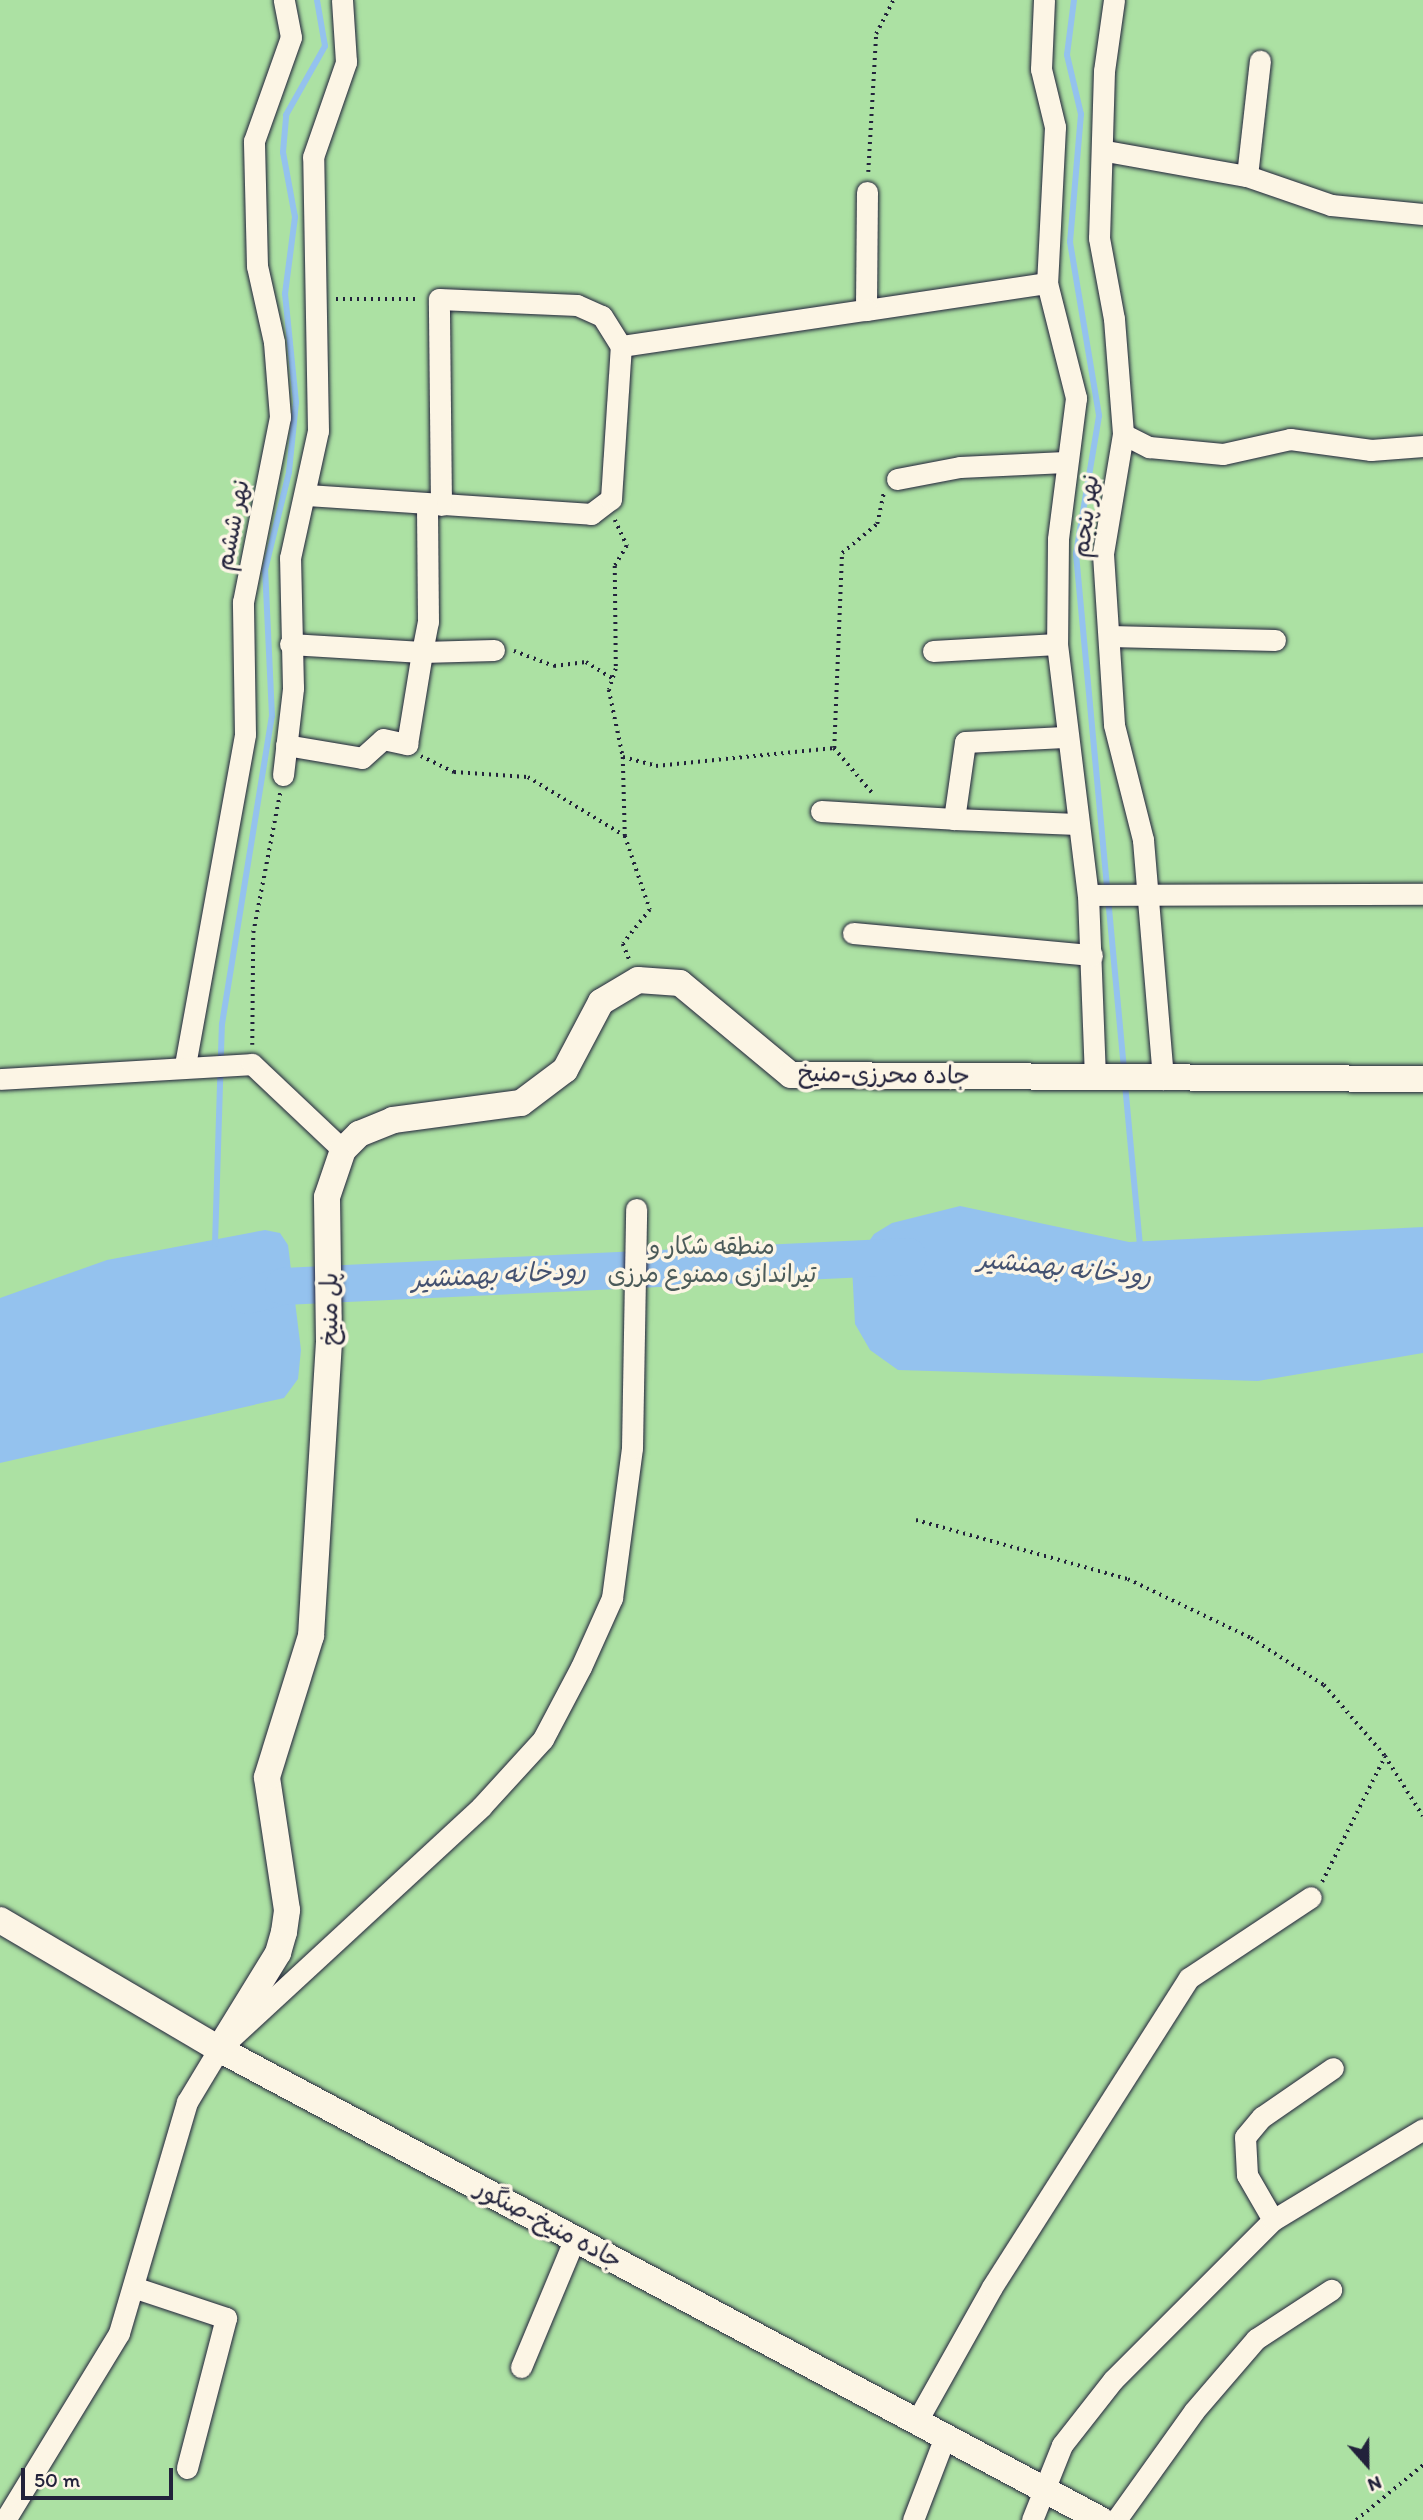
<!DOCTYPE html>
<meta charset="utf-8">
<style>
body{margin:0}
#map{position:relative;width:1423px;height:2520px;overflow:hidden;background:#fcf5e5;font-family:Itim,"Playpen Sans Arabic",sans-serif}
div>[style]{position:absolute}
.green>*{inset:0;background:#ace1a3}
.water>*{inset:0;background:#94c2ee}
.stream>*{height:6px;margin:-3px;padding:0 3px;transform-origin:3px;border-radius:3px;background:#94c2ee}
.river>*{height:37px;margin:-18.5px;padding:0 18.5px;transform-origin:18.5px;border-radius:18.5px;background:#94c2ee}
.path>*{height:3.5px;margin-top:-1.75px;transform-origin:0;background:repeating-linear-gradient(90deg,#22223b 0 2px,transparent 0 7px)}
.roads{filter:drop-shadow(0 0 2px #22223b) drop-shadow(0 0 2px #22223b)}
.minor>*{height:21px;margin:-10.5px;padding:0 10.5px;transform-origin:10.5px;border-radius:10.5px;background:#fcf5e5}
.major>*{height:26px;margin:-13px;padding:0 13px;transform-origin:13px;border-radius:13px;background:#fcf5e5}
span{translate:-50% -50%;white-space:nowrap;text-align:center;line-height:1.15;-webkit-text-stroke:7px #fcf5e5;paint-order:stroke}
.street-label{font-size:24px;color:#22223b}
.park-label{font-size:24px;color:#4b5b5a}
.water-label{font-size:26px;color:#445271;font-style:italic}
.north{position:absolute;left:1332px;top:2429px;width:70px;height:70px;-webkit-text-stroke:5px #fcf5e5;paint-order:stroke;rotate:159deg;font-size:19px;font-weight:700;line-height:28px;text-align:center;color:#22223b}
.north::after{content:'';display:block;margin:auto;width:24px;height:32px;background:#22223b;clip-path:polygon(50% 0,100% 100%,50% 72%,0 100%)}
.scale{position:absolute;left:21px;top:2468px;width:152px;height:32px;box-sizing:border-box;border:4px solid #22223b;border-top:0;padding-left:9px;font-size:21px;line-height:24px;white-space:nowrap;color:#22223b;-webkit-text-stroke:5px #fcf5e5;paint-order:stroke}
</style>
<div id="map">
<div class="green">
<i style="clip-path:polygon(0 0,1423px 0,1423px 2520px,0 2520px)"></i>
</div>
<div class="water">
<i style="clip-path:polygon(960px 1206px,1129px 1242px,1423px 1227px,1423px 1353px,1258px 1381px,898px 1370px,870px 1350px,855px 1324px,852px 1266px,874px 1234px,892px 1223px)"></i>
<i style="clip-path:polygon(265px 1230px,280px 1233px,288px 1245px,301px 1350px,298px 1379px,284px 1398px,0 1463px,0 1298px,107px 1260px)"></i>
</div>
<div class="stream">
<i style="left:1074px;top:0;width:55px;rotate:97.3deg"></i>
<i style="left:1067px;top:55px;width:61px;rotate:76.7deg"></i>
<i style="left:1081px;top:114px;width:128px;rotate:94.9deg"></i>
<i style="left:1070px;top:242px;width:176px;rotate:80.5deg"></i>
<i style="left:1099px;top:416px;width:140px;rotate:99.5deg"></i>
<i style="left:1076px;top:554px;width:517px;rotate:84.68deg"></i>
<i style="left:1125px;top:1084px;width:164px;rotate:84.7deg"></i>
<i style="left:215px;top:1244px;width:220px;rotate:-88.2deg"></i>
<i style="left:222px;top:1024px;width:312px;rotate:-80.8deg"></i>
<i style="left:272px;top:716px;width:146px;rotate:-92.7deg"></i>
<i style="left:265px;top:570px;width:101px;rotate:-76.2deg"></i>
<i style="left:289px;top:472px;width:70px;rotate:-84.3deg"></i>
<i style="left:296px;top:402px;width:109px;rotate:-95.8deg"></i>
<i style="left:285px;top:294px;width:78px;rotate:-82.6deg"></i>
<i style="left:295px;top:217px;width:66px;rotate:-100.5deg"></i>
<i style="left:283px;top:152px;width:37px;rotate:-85deg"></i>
<i style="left:286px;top:115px;width:79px;rotate:-60.5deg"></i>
<i style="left:325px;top:46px;width:47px;rotate:-99.9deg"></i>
</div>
<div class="river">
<i style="left:246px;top:1295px;width:38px;rotate:-14deg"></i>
<i style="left:283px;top:1286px;width:625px;rotate:-2.75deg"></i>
</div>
<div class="path">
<i style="left:868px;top:172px;width:138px;rotate:-86.7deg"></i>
<i style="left:876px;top:34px;width:38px;rotate:-63deg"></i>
<i style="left:336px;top:299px;width:83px"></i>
<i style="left:615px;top:520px;width:29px;rotate:65deg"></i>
<i style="left:627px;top:546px;width:23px;rotate:121deg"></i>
<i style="left:615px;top:566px;width:103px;rotate:89.4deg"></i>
<i style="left:616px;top:669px;width:22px;rotate:108deg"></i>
<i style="left:609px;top:690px;width:68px;rotate:78.2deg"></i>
<i style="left:623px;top:757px;width:79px;rotate:88.5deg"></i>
<i style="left:625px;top:836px;width:78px;rotate:71.3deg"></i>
<i style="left:650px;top:910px;width:43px;rotate:128.5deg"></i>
<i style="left:623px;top:944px;width:18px;rotate:68deg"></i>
<i style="left:514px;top:651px;width:43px;rotate:20.6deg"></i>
<i style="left:554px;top:666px;width:32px;rotate:-7deg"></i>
<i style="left:586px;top:662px;width:32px;rotate:32deg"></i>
<i style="left:834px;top:748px;width:195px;rotate:-87.7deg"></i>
<i style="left:842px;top:553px;width:45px;rotate:-39.6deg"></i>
<i style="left:877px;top:524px;width:33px;rotate:-78deg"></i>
<i style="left:421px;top:756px;width:37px;rotate:26deg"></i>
<i style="left:454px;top:772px;width:74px;rotate:3.9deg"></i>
<i style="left:528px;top:777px;width:114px;rotate:31.3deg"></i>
<i style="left:623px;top:757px;width:34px;rotate:15deg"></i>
<i style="left:656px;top:766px;width:179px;rotate:-5.8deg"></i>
<i style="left:834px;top:748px;width:62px;rotate:49.6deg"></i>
<i style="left:252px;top:1045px;width:112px;rotate:-89.5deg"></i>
<i style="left:253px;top:933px;width:143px;rotate:-79.1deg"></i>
<i style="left:916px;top:1520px;width:220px;rotate:15.6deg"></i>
<i style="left:1128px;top:1579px;width:136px;rotate:25.6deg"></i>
<i style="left:1251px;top:1638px;width:87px;rotate:32.8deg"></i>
<i style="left:1324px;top:1685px;width:94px;rotate:49.3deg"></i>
<i style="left:1385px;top:1756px;width:71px;rotate:57.7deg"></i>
<i style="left:1322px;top:1882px;width:141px;rotate:-63.4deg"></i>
<i style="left:1356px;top:2520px;width:87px;rotate:-39.4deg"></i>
</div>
<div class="roads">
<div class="minor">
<i style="left:1044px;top:0;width:69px;rotate:92.5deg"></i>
<i style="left:1041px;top:69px;width:60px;rotate:76.4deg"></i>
<i style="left:1055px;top:127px;width:156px;rotate:92.9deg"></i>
<i style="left:1047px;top:283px;width:119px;rotate:75.8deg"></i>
<i style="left:1076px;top:398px;width:142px;rotate:97.3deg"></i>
<i style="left:1058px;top:539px;width:105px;rotate:90.5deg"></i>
<i style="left:1057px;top:644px;width:253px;rotate:83deg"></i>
<i style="left:1088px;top:895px;width:183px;rotate:87.8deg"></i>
<i style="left:1114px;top:0;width:72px;rotate:98deg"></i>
<i style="left:1104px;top:71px;width:167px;rotate:91.7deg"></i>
<i style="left:1099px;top:238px;width:82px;rotate:79.5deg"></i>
<i style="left:1114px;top:319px;width:115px;rotate:85.5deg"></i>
<i style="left:1123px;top:434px;width:122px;rotate:99.5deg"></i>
<i style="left:1103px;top:554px;width:171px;rotate:86.3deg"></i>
<i style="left:1114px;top:725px;width:119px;rotate:75.8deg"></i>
<i style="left:1143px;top:840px;width:240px;rotate:85.2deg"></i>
<i style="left:1106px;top:151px;width:143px;rotate:10.1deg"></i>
<i style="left:1247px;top:176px;width:89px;rotate:19deg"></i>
<i style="left:1331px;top:205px;width:92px;rotate:5.6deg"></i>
<i style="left:1247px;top:176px;width:116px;rotate:-83.6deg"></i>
<i style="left:867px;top:192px;width:118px;rotate:90.5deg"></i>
<i style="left:866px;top:310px;width:183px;rotate:-8.5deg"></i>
<i style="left:1123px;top:434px;width:29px;rotate:27deg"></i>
<i style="left:1149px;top:447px;width:74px;rotate:5.4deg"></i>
<i style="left:1223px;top:454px;width:69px;rotate:-12.6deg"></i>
<i style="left:1290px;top:439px;width:82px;rotate:7.7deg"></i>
<i style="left:1371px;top:450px;width:52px;rotate:-4.4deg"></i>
<i style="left:897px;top:479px;width:64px;rotate:-10.8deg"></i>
<i style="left:960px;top:467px;width:105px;rotate:-2.7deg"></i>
<i style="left:307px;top:495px;width:285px;rotate:3.8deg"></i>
<i style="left:591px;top:514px;width:25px;rotate:-37deg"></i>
<i style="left:611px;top:499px;width:153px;rotate:-86.3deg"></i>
<i style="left:621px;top:346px;width:248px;rotate:-8.4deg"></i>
<i style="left:441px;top:505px;width:206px;rotate:-90.6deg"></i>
<i style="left:439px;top:299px;width:138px;rotate:2.5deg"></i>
<i style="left:577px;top:305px;width:27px;rotate:24deg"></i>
<i style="left:602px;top:316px;width:36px;rotate:58deg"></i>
<i style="left:1109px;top:636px;width:166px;rotate:1.4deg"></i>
<i style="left:290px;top:644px;width:132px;rotate:3.5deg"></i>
<i style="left:422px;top:652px;width:31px;rotate:-79deg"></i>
<i style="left:428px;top:622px;width:118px;rotate:-90.5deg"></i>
<i style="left:933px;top:651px;width:124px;rotate:-3.2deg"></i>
<i style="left:1064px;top:737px;width:99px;rotate:177.1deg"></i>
<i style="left:965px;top:742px;width:78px;rotate:98.1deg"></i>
<i style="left:954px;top:819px;width:123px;rotate:2.3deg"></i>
<i style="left:286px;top:745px;width:77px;rotate:9.7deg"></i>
<i style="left:362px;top:758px;width:28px;rotate:-42deg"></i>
<i style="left:383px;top:739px;width:25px;rotate:12deg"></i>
<i style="left:407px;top:744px;width:93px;rotate:-80.7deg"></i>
<i style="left:422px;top:652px;width:72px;rotate:-1.6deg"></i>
<i style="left:283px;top:775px;width:88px;rotate:-83.4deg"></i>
<i style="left:293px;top:688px;width:130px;rotate:-91.3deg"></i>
<i style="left:290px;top:558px;width:130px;rotate:-77.6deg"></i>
<i style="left:318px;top:431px;width:274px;rotate:-91deg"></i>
<i style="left:313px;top:157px;width:101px;rotate:-70.8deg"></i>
<i style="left:346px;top:62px;width:62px;rotate:-93.7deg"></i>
<i style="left:821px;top:811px;width:133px;rotate:3.4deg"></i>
<i style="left:1088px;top:895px;width:335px;rotate:-0.2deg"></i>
<i style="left:853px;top:933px;width:240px;rotate:5.3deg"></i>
<i style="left:185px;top:1065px;width:336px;rotate:-79.7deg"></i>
<i style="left:245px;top:734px;width:132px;rotate:-90.9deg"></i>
<i style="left:243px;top:602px;width:189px;rotate:-78.7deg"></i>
<i style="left:280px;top:417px;width:75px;rotate:-94.6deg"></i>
<i style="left:274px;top:342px;width:78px;rotate:-102.6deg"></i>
<i style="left:257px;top:266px;width:125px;rotate:-91.4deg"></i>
<i style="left:254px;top:141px;width:110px;rotate:-70.4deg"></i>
<i style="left:291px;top:37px;width:38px;rotate:-101deg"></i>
<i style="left:0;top:1079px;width:252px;rotate:-3.4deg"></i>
<i style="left:252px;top:1064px;width:125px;rotate:43.4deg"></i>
<i style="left:1273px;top:2220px;width:52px;rotate:-120deg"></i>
<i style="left:1247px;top:2175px;width:38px;rotate:-93deg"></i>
<i style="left:1245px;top:2137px;width:26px;rotate:-50deg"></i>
<i style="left:1262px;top:2117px;width:86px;rotate:-34.6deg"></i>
<i style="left:136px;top:2288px;width:95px;rotate:18.4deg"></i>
<i style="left:226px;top:2318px;width:155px;rotate:104.6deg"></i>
<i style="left:521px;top:2367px;width:140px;rotate:-67.3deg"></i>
<i style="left:918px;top:2419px;width:151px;rotate:-60.7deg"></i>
<i style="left:992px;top:2287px;width:366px;rotate:-57.5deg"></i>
<i style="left:1189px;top:1978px;width:146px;rotate:-33.6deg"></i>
<i style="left:5px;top:2520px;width:219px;rotate:-58.6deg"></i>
<i style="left:119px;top:2333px;width:241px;rotate:-73.6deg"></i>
<i style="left:187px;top:2102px;width:62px;rotate:-58.9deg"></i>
<i style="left:219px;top:2049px;width:357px;rotate:-42.7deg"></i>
<i style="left:481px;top:1807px;width:92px;rotate:-47.6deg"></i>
<i style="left:543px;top:1739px;width:81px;rotate:-62.2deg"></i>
<i style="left:581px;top:1667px;width:76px;rotate:-65.8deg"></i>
<i style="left:612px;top:1598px;width:151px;rotate:-82.4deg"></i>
<i style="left:632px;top:1448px;width:239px;rotate:-89deg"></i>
<i style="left:913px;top:2520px;width:92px;rotate:-69deg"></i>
<i style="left:1032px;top:2520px;width:81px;rotate:-68.2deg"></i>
<i style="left:1062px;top:2445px;width:83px;rotate:-51.9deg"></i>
<i style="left:1113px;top:2380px;width:226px;rotate:-45deg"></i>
<i style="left:1273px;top:2220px;width:175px;rotate:-31.2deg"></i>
<i style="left:1116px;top:2520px;width:134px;rotate:-54.4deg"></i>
<i style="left:1194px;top:2411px;width:95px;rotate:-49.3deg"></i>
<i style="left:1256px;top:2339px;width:90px;rotate:-33.2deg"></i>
</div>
<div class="major">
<i style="left:0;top:1920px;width:254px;rotate:30.5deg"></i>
<i style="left:219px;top:2049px;width:1000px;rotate:28.1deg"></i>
<i style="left:219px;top:2049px;width:113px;rotate:-58.4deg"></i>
<i style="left:278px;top:1953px;width:22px;rotate:-74deg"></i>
<i style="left:284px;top:1932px;width:22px;rotate:-82deg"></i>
<i style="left:287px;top:1910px;width:134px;rotate:-98.6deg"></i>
<i style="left:267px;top:1777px;width:148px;rotate:-72.7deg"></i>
<i style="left:311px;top:1636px;width:295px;rotate:-86.5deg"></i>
<i style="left:329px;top:1342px;width:145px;rotate:-90.8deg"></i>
<i style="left:327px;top:1197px;width:50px;rotate:-71.2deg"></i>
<i style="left:343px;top:1150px;width:23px;rotate:-45deg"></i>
<i style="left:359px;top:1134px;width:37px;rotate:-22deg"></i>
<i style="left:393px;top:1120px;width:129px;rotate:-7.6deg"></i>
<i style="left:521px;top:1103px;width:55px;rotate:-36.9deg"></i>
<i style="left:565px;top:1070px;width:77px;rotate:-62.1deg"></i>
<i style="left:601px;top:1002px;width:43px;rotate:-30.7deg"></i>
<i style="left:638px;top:980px;width:42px;rotate:4.1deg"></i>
<i style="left:680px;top:983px;width:144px;rotate:39.7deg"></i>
<i style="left:791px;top:1075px;width:632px;rotate:0.36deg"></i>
</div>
</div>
<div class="street-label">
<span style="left:1085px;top:516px;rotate:-83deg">نهر پنجم</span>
<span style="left:232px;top:525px;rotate:-79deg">نهر ششم</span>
<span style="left:884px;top:1074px;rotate:1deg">جاده محرزی-منیخ</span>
<span style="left:329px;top:1309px;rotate:-90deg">پل منیخ</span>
<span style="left:549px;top:2224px;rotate:28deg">جاده منیخ-صنگور</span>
</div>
<div class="park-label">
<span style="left:712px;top:1260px">منطقه شکار و<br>تیراندازی ممنوع مرزی</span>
</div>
<div class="water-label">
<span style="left:1065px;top:1268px;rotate:6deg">رودخانه بهمنشیر</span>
<span style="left:499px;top:1275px;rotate:-3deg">رودخانه بهمنشیر</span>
</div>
<div class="north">N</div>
<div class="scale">50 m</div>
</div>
